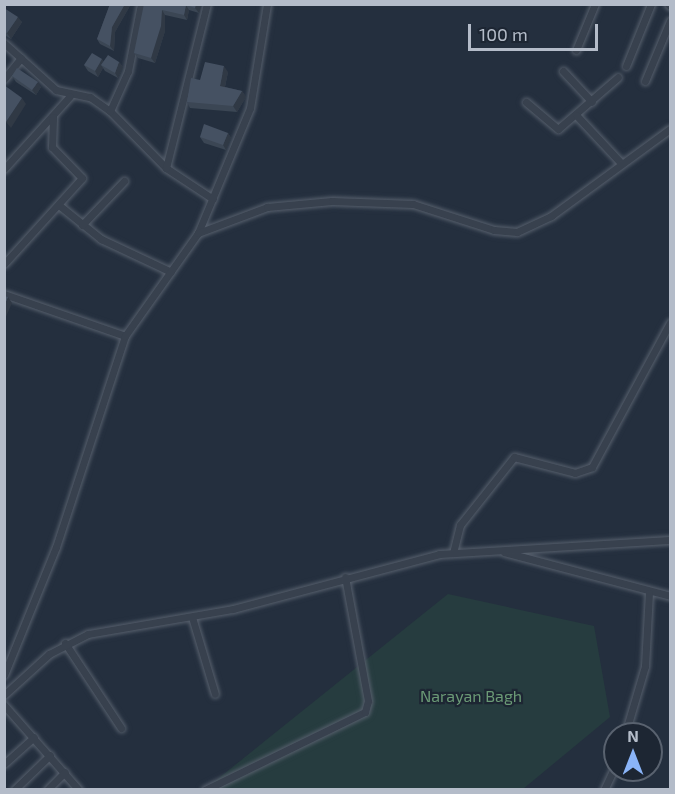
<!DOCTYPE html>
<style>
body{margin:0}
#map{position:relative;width:675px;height:794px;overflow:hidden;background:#242f3e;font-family:"Exo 2",sans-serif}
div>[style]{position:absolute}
.green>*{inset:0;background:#263c3f}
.roads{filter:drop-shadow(0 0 2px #565f6c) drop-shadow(0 0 2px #565f6c)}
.minor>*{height:7px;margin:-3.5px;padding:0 3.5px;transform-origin:3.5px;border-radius:3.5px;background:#38414e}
.wall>*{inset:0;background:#3b4654}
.shaded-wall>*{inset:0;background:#303945}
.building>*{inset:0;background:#455162}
span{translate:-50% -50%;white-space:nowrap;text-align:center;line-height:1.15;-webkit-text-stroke:4.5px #1d2633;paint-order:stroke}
.park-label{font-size:16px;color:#6b9a76}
.frame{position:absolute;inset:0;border:6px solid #b4bcc9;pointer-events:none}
.north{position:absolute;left:603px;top:722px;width:60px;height:60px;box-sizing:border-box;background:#1d2633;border:2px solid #59626f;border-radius:50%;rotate:0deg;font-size:16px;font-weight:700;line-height:24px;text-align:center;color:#b4bcc9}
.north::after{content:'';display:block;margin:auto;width:21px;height:27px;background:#8ab4f8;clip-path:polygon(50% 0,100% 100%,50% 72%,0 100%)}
.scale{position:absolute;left:468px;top:24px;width:130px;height:27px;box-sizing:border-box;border:3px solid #b4bcc9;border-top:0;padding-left:8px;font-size:18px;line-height:21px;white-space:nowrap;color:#b4bcc9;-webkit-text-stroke:4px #1d2633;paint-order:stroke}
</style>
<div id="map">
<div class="green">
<i style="clip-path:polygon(448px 594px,594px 626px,610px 717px,523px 789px,204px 790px)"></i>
</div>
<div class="roads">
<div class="minor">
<i style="left:668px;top:4px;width:3px;rotate:45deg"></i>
<i style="left:4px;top:43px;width:70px;rotate:42.1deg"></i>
<i style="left:56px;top:90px;width:35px;rotate:12deg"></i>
<i style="left:90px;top:97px;width:24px;rotate:35deg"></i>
<i style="left:110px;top:111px;width:80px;rotate:45.5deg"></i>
<i style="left:166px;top:168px;width:56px;rotate:33.4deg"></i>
<i style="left:576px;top:50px;width:50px;rotate:-67.6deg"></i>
<i style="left:626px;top:66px;width:67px;rotate:-68deg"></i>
<i style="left:563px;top:71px;width:42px;rotate:46.9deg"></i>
<i style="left:4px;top:79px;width:27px;rotate:-51deg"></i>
<i style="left:645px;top:81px;width:65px;rotate:-67.4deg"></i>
<i style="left:526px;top:102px;width:42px;rotate:40.2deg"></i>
<i style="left:558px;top:129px;width:79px;rotate:-40.9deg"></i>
<i style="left:110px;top:111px;width:44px;rotate:-65.8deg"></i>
<i style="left:128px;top:71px;width:68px;rotate:-79deg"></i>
<i style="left:577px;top:116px;width:63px;rotate:46.9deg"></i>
<i style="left:166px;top:168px;width:169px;rotate:-76deg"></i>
<i style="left:4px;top:169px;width:98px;rotate:-47.9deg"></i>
<i style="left:60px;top:206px;width:53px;rotate:38.8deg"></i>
<i style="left:101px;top:239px;width:77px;rotate:25.2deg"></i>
<i style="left:82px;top:225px;width:61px;rotate:-46.3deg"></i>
<i style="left:198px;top:233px;width:135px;rotate:-67.4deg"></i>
<i style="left:250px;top:108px;width:105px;rotate:-80.7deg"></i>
<i style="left:4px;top:264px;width:116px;rotate:-47.8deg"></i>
<i style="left:82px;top:178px;width:43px;rotate:-134.1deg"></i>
<i style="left:52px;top:147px;width:30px;rotate:-88deg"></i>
<i style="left:4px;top:294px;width:128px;rotate:19.1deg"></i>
<i style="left:504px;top:552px;width:172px;rotate:14.8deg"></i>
<i style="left:453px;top:553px;width:29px;rotate:-76deg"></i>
<i style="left:460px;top:525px;width:87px;rotate:-51.5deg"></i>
<i style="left:514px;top:457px;width:63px;rotate:14.7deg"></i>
<i style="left:575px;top:473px;width:18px;rotate:-19deg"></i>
<i style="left:592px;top:467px;width:164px;rotate:-61.6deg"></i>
<i style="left:192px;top:617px;width:80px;rotate:73.4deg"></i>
<i style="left:65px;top:643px;width:102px;rotate:56.6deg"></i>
<i style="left:4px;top:675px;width:138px;rotate:-67.9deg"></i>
<i style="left:56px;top:547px;width:222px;rotate:-71.9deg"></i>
<i style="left:125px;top:336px;width:126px;rotate:-54.7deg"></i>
<i style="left:198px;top:233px;width:74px;rotate:-20.6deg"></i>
<i style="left:267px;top:207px;width:65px;rotate:-5.3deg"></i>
<i style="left:332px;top:201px;width:81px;rotate:2.1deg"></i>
<i style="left:413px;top:204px;width:85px;rotate:17.8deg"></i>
<i style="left:494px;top:230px;width:23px;rotate:5deg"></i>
<i style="left:517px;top:232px;width:38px;rotate:-25deg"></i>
<i style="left:551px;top:216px;width:147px;rotate:-36.2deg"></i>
<i style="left:4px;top:695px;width:61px;rotate:-42.3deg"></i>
<i style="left:49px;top:654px;width:44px;rotate:-27.1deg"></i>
<i style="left:88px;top:634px;width:147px;rotate:-9.8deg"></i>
<i style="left:233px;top:609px;width:213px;rotate:-14.9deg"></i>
<i style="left:439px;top:554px;width:231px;rotate:-3.5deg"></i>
<i style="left:4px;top:705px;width:113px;rotate:48.6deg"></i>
<i style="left:625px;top:734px;width:71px;rotate:-73.6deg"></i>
<i style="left:645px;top:666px;width:73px;rotate:-86.9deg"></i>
<i style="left:4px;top:764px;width:40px;rotate:-42deg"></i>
<i style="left:14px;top:790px;width:50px;rotate:-44.2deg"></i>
<i style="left:47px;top:790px;width:25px;rotate:-45deg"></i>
<i style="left:205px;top:790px;width:178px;rotate:-26deg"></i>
<i style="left:365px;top:712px;width:11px;rotate:-75deg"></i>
<i style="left:368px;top:701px;width:126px;rotate:-100.5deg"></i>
<i style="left:604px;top:790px;width:26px;rotate:-65deg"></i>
</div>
</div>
<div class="wall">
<i style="clip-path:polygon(110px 4px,131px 4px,115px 32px,114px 51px,100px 44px,97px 39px)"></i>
<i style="clip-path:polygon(144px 4px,202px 4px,199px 13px,189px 10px,187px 20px,165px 15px,165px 31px,155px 63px,138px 58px,134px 53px)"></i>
<i style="clip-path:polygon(4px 8px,22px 22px,11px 39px,4px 35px)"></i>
<i style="clip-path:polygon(104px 61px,119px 62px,123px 67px,118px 78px,105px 71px,103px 68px,98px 77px,88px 71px,84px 65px)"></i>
<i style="clip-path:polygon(228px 72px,225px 87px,242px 91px,246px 97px,237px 112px,190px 108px,187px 102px,200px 80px)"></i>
<i style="clip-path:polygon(12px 76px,41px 87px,36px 95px,16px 82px)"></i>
<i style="clip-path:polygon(228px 133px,231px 138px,226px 150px,204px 143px,200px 137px)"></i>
</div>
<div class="shaded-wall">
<i style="clip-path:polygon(125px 4px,131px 4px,115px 32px,114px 51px,110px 46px,112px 27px)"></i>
<i style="clip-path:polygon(196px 4px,202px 4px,199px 13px,195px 8px)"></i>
<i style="clip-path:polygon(186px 5px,189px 10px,187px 20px,184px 15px)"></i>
<i style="clip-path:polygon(162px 10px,165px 15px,165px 31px,155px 63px,151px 58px)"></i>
<i style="clip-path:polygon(18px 17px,22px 22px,11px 39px,7px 33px)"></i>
<i style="clip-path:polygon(102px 59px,106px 64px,101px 65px,103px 68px,98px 77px,95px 71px)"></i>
<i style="clip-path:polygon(119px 62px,123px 67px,118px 78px,115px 73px)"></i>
<i style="clip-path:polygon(224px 66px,228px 72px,224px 91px,220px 86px)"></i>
<i style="clip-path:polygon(38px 82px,41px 87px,36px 95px,32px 90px)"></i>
<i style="clip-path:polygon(242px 91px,246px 97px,237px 112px,233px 106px)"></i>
<i style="clip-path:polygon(22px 98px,26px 104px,11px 128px,6px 122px)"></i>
<i style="clip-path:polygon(228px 133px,231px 138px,226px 150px,223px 145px)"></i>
<i style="clip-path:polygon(8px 297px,12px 303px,5px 319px,4px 317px,4px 306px)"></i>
</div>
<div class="building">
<i style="clip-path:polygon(110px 4px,125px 4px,112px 27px,110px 46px,97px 39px)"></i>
<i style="clip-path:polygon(144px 4px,196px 4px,195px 8px,186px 5px,184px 15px,162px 10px,161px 26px,151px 58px,134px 53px)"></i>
<i style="clip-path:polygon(4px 8px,18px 17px,7px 33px,4px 32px)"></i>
<i style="clip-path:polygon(92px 53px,102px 59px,95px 71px,84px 65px)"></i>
<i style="clip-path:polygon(108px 55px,119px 62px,115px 73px,101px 65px)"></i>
<i style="clip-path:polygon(205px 62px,224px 66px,220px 86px,242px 91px,233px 106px,187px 102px,191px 78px,200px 80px)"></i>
<i style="clip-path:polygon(17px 68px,38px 82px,32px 90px,12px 76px)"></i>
<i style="clip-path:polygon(4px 85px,22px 98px,6px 122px,4px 120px)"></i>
<i style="clip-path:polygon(204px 124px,228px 133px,223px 145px,200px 137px)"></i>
<i style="clip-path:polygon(4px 296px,8px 297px,4px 306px)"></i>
</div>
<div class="park-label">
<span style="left:471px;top:696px">Narayan Bagh</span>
</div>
<div class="frame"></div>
<div class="north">N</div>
<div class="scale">100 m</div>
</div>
